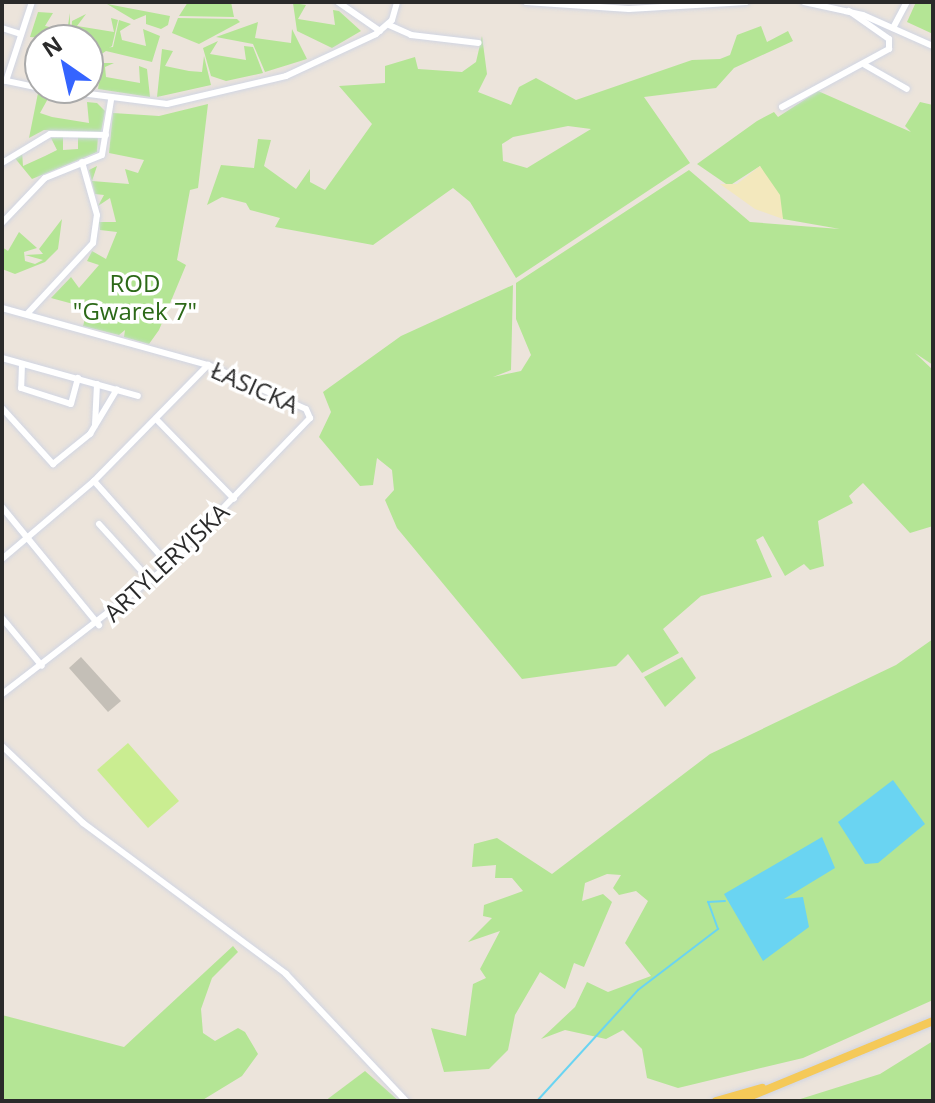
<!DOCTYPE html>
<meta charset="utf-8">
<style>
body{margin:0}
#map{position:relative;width:935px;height:1103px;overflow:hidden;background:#ece4db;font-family:"Open Sans",sans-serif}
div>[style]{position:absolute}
.green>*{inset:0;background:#b4e595}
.sand>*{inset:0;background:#f3e8bd}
.pitch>*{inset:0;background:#caed91}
.water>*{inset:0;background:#6ad4f2}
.stream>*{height:2px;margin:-1px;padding:0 1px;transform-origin:1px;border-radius:1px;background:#6ad4f2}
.building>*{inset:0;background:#c4bfb7}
.roads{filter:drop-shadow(0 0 2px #d0d5e3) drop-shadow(0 0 2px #d0d5e3)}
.minor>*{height:6px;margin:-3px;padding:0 3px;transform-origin:3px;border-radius:3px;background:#fff}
.major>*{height:8px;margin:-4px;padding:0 4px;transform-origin:4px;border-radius:4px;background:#f5c958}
span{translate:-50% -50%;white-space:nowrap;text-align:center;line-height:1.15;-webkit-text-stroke:7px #fff;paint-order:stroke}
.park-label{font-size:24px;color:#2c6918}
.street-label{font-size:24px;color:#2a2a2a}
.frame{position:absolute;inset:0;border:4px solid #2a2a2a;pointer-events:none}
.north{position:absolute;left:24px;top:24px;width:80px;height:80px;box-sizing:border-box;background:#fff;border:2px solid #aaa;border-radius:50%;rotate:326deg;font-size:22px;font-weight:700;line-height:32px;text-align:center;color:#2a2a2a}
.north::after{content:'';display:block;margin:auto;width:28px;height:36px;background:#3564ff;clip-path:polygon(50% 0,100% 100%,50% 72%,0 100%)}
</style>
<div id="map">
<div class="green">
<i style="clip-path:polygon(188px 2px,231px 2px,234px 17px,179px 16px)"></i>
<i style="clip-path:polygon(916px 2px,933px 2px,933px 34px,907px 22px)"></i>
<i style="clip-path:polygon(293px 3px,306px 5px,298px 19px,335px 25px,333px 10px,339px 11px,361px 31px,332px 48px,297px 31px)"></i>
<i style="clip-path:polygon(107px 4px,170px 16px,168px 25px,161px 29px,146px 24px,146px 15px,134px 20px)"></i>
<i style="clip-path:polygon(38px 12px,53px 13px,45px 26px,67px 31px,70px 13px,70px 40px,30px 37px)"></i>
<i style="clip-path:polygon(86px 14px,77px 26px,114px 32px,111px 18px,118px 20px,112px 46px,95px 57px,88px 53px,94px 43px,71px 40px,72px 21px)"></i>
<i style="clip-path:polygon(178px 18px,237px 19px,240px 22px,199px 44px,172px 33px)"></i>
<i style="clip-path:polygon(119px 20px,131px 24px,120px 31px,122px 40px,146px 46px,143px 29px,160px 36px,152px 62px,106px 51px,97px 57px,102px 48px,113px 47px)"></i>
<i style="clip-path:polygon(258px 22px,255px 38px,291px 43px,292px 29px,307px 59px,265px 72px,253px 44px,216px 37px)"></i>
<i style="clip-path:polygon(evenodd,761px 26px,767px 42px,788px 31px,793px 41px,734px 68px,716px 88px,644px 97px,690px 163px,516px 278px,470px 202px,453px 188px,373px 245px,275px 227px,280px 218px,250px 210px,246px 203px,222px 197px,207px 205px,221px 165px,254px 168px,258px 139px,271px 140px,264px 166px,296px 189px,310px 169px,310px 182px,325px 190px,372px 124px,339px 86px,385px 83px,385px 66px,415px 57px,418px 69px,462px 72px,476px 62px,482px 36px,487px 74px,478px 92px,511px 105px,519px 87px,536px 78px,576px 100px,692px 60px,720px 59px,730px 55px,737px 35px,761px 26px,568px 126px,591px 129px,527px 168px,503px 161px,502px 144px,513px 137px,568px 126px)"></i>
<i style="clip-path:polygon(218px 41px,210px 54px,246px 60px,244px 46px,253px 47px,263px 73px,226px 81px,211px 76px,203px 48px)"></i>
<i style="clip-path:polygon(162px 49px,173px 51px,165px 66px,189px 71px,202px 72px,204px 56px,211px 85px,157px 97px)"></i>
<i style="clip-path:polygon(102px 63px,114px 63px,105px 67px,106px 77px,140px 83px,139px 66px,147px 69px,150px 97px,98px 89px)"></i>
<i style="clip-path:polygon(818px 91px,911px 132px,905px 126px,920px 102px,933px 105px,933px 365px,915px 353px,933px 370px,933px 526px,910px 533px,863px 483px,849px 496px,853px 503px,818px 521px,824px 566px,810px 570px,804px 564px,785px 576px,763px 536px,756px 540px,772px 577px,701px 596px,663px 629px,679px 653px,642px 673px,628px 654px,616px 666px,522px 679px,397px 528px,385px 500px,394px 490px,392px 470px,377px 458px,373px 485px,360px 486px,319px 437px,331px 412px,323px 392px,401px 336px,513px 285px,511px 370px,493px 377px,521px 371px,531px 355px,516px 319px,516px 283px,689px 170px,750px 222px,840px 229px,783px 219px,760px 166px,729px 186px,697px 164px,757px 121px,774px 112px,778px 117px)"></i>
<i style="clip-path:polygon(38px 93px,50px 95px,40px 113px,52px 117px,89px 123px,87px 102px,97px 103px,105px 111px,101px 132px,44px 130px,29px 138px)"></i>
<i style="clip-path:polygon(208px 104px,198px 188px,190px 190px,177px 260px,186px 265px,159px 330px,149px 344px,124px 337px,125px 330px,119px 335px,83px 326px,88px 308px,51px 298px,71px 277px,79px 288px,99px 265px,87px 261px,92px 251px,106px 259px,117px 232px,100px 230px,99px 222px,116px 222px,110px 198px,98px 206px,104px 195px,95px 194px,89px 170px,97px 166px,92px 181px,129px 184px,125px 169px,138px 173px,144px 160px,109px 153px,113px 113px,159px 116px)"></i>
<i style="clip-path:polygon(78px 136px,98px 136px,97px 152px,32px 179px,14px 157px,22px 152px,23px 166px,45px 156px,57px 150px,51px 138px,63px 137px,63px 150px,78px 149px)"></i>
<i style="clip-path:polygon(62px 219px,58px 249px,45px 262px,15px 274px,2px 269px,2px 247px,8px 251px,19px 232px,37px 248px,24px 252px,25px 261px,35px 264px,43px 260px,25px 255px,43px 254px,39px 249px)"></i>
<i style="clip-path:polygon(933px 639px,933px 1000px,803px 1058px,678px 1088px,647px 1078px,642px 1049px,623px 1030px,606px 1039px,565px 1030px,541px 1039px,575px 1007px,587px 982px,608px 992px,651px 976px,625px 943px,648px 901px,636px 891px,619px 895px,613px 888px,621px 875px,607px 874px,585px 883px,582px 901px,603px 894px,612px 902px,584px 967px,574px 963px,565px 989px,540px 972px,515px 1015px,508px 1050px,489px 1069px,444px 1072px,431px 1028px,466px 1036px,473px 984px,486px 978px,480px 969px,500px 931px,468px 942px,492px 918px,483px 916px,484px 905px,523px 891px,512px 878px,495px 878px,496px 865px,472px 867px,474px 844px,497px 838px,552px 874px,710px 754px,896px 665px)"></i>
<i style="clip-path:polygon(682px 657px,696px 678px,665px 707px,644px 677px)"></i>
<i style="clip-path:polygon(233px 946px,238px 952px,212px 978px,201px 1009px,203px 1033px,215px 1041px,238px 1028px,245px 1032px,258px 1054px,242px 1076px,201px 1101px,2px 1101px,2px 1015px,124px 1047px)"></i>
<i style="clip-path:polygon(933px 1041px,933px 1101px,794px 1101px,880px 1074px)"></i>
<i style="clip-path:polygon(365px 1071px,399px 1101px,325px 1101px)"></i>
</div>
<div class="sand">
<i style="clip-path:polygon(760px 166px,780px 195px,783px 219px,755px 209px,720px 184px,737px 184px)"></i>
</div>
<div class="pitch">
<i style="clip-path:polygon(128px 743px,179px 801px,148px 828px,97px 770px)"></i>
</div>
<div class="water">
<i style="clip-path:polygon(893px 780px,925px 824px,878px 863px,865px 864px,838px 822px)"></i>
<i style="clip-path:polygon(822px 837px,835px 868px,784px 899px,803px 897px,809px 927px,763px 961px,724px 894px)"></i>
</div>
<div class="stream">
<i style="left:537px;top:1101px;width:150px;rotate:-47.7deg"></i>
<i style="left:638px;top:990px;width:101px;rotate:-37.3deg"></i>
<i style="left:718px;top:929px;width:29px;rotate:-110deg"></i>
<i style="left:708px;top:902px;width:17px;rotate:-3deg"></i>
</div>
<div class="building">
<i style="clip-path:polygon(81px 657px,121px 701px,108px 712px,69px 668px)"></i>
</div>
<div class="roads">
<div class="minor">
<i style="left:338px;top:2px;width:51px;rotate:34.6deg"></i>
<i style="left:526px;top:2px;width:103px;rotate:3.9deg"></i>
<i style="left:629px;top:9px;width:117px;rotate:-3.4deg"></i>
<i style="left:804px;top:2px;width:60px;rotate:12.4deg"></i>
<i style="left:863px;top:15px;width:77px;rotate:23.9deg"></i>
<i style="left:389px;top:25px;width:24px;rotate:24deg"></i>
<i style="left:411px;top:35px;width:68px;rotate:6.7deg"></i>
<i style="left:2px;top:28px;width:20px;rotate:18deg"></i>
<i style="left:893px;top:28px;width:30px;rotate:-62deg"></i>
<i style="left:865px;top:65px;width:48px;rotate:29.7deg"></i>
<i style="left:2px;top:80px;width:39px;rotate:12deg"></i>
<i style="left:6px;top:81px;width:83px;rotate:-71.8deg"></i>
<i style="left:42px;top:88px;width:126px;rotate:7.3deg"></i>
<i style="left:167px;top:104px;width:122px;rotate:-13.2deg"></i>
<i style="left:286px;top:76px;width:99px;rotate:-25deg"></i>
<i style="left:376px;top:34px;width:21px;rotate:-41deg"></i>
<i style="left:392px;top:20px;width:19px;rotate:-74deg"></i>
<i style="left:782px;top:107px;width:122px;rotate:-28.5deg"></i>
<i style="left:889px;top:49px;width:10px;rotate:-90deg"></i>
<i style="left:889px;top:39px;width:49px;rotate:-145deg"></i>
<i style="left:2px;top:163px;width:56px;rotate:-31.1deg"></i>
<i style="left:50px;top:134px;width:56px;rotate:1deg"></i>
<i style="left:2px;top:223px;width:62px;rotate:-46.3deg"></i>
<i style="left:45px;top:178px;width:61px;rotate:-22deg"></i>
<i style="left:102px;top:155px;width:56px;rotate:-80.7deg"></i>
<i style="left:2px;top:308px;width:214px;rotate:15.5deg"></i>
<i style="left:208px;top:365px;width:107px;rotate:24.2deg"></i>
<i style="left:306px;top:409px;width:10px;rotate:66deg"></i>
<i style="left:310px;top:418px;width:210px;rotate:134deg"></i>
<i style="left:164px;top:569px;width:205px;rotate:142.3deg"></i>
<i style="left:27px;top:314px;width:97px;rotate:-47.1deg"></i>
<i style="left:93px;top:243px;width:28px;rotate:-82deg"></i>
<i style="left:97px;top:215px;width:55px;rotate:-105.8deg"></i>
<i style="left:2px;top:358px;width:141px;rotate:15.6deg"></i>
<i style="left:22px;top:364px;width:24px;rotate:92deg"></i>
<i style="left:21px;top:388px;width:52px;rotate:17.7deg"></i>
<i style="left:71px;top:404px;width:27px;rotate:-75deg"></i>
<i style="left:2px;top:408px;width:76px;rotate:47.7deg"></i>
<i style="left:53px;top:464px;width:48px;rotate:-39deg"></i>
<i style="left:90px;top:434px;width:52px;rotate:-59deg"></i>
<i style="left:157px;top:420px;width:110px;rotate:45.7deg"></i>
<i style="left:95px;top:425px;width:41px;rotate:-87.2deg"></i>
<i style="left:94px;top:481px;width:111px;rotate:48.3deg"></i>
<i style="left:2px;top:507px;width:153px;rotate:50.6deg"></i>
<i style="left:99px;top:524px;width:76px;rotate:47.7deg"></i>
<i style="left:2px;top:559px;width:121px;rotate:-40.3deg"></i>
<i style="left:94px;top:481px;width:163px;rotate:-45.5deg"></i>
<i style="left:2px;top:618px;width:62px;rotate:50.2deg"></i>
<i style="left:2px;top:746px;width:112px;rotate:43.5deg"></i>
<i style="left:83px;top:823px;width:253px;rotate:36.6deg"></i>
<i style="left:286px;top:974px;width:175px;rotate:46.6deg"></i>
</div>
<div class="major">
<i style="left:716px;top:1101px;width:48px;rotate:-15.8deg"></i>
<i style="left:739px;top:1101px;width:210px;rotate:-22.4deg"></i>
</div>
</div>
<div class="park-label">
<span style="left:135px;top:297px">ROD<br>"Gwarek 7"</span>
</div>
<div class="street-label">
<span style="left:255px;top:387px;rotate:24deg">ŁASICKA</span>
<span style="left:166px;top:562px;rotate:-43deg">ARTYLERYJSKA</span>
</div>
<div class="frame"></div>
<div class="north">N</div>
</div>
